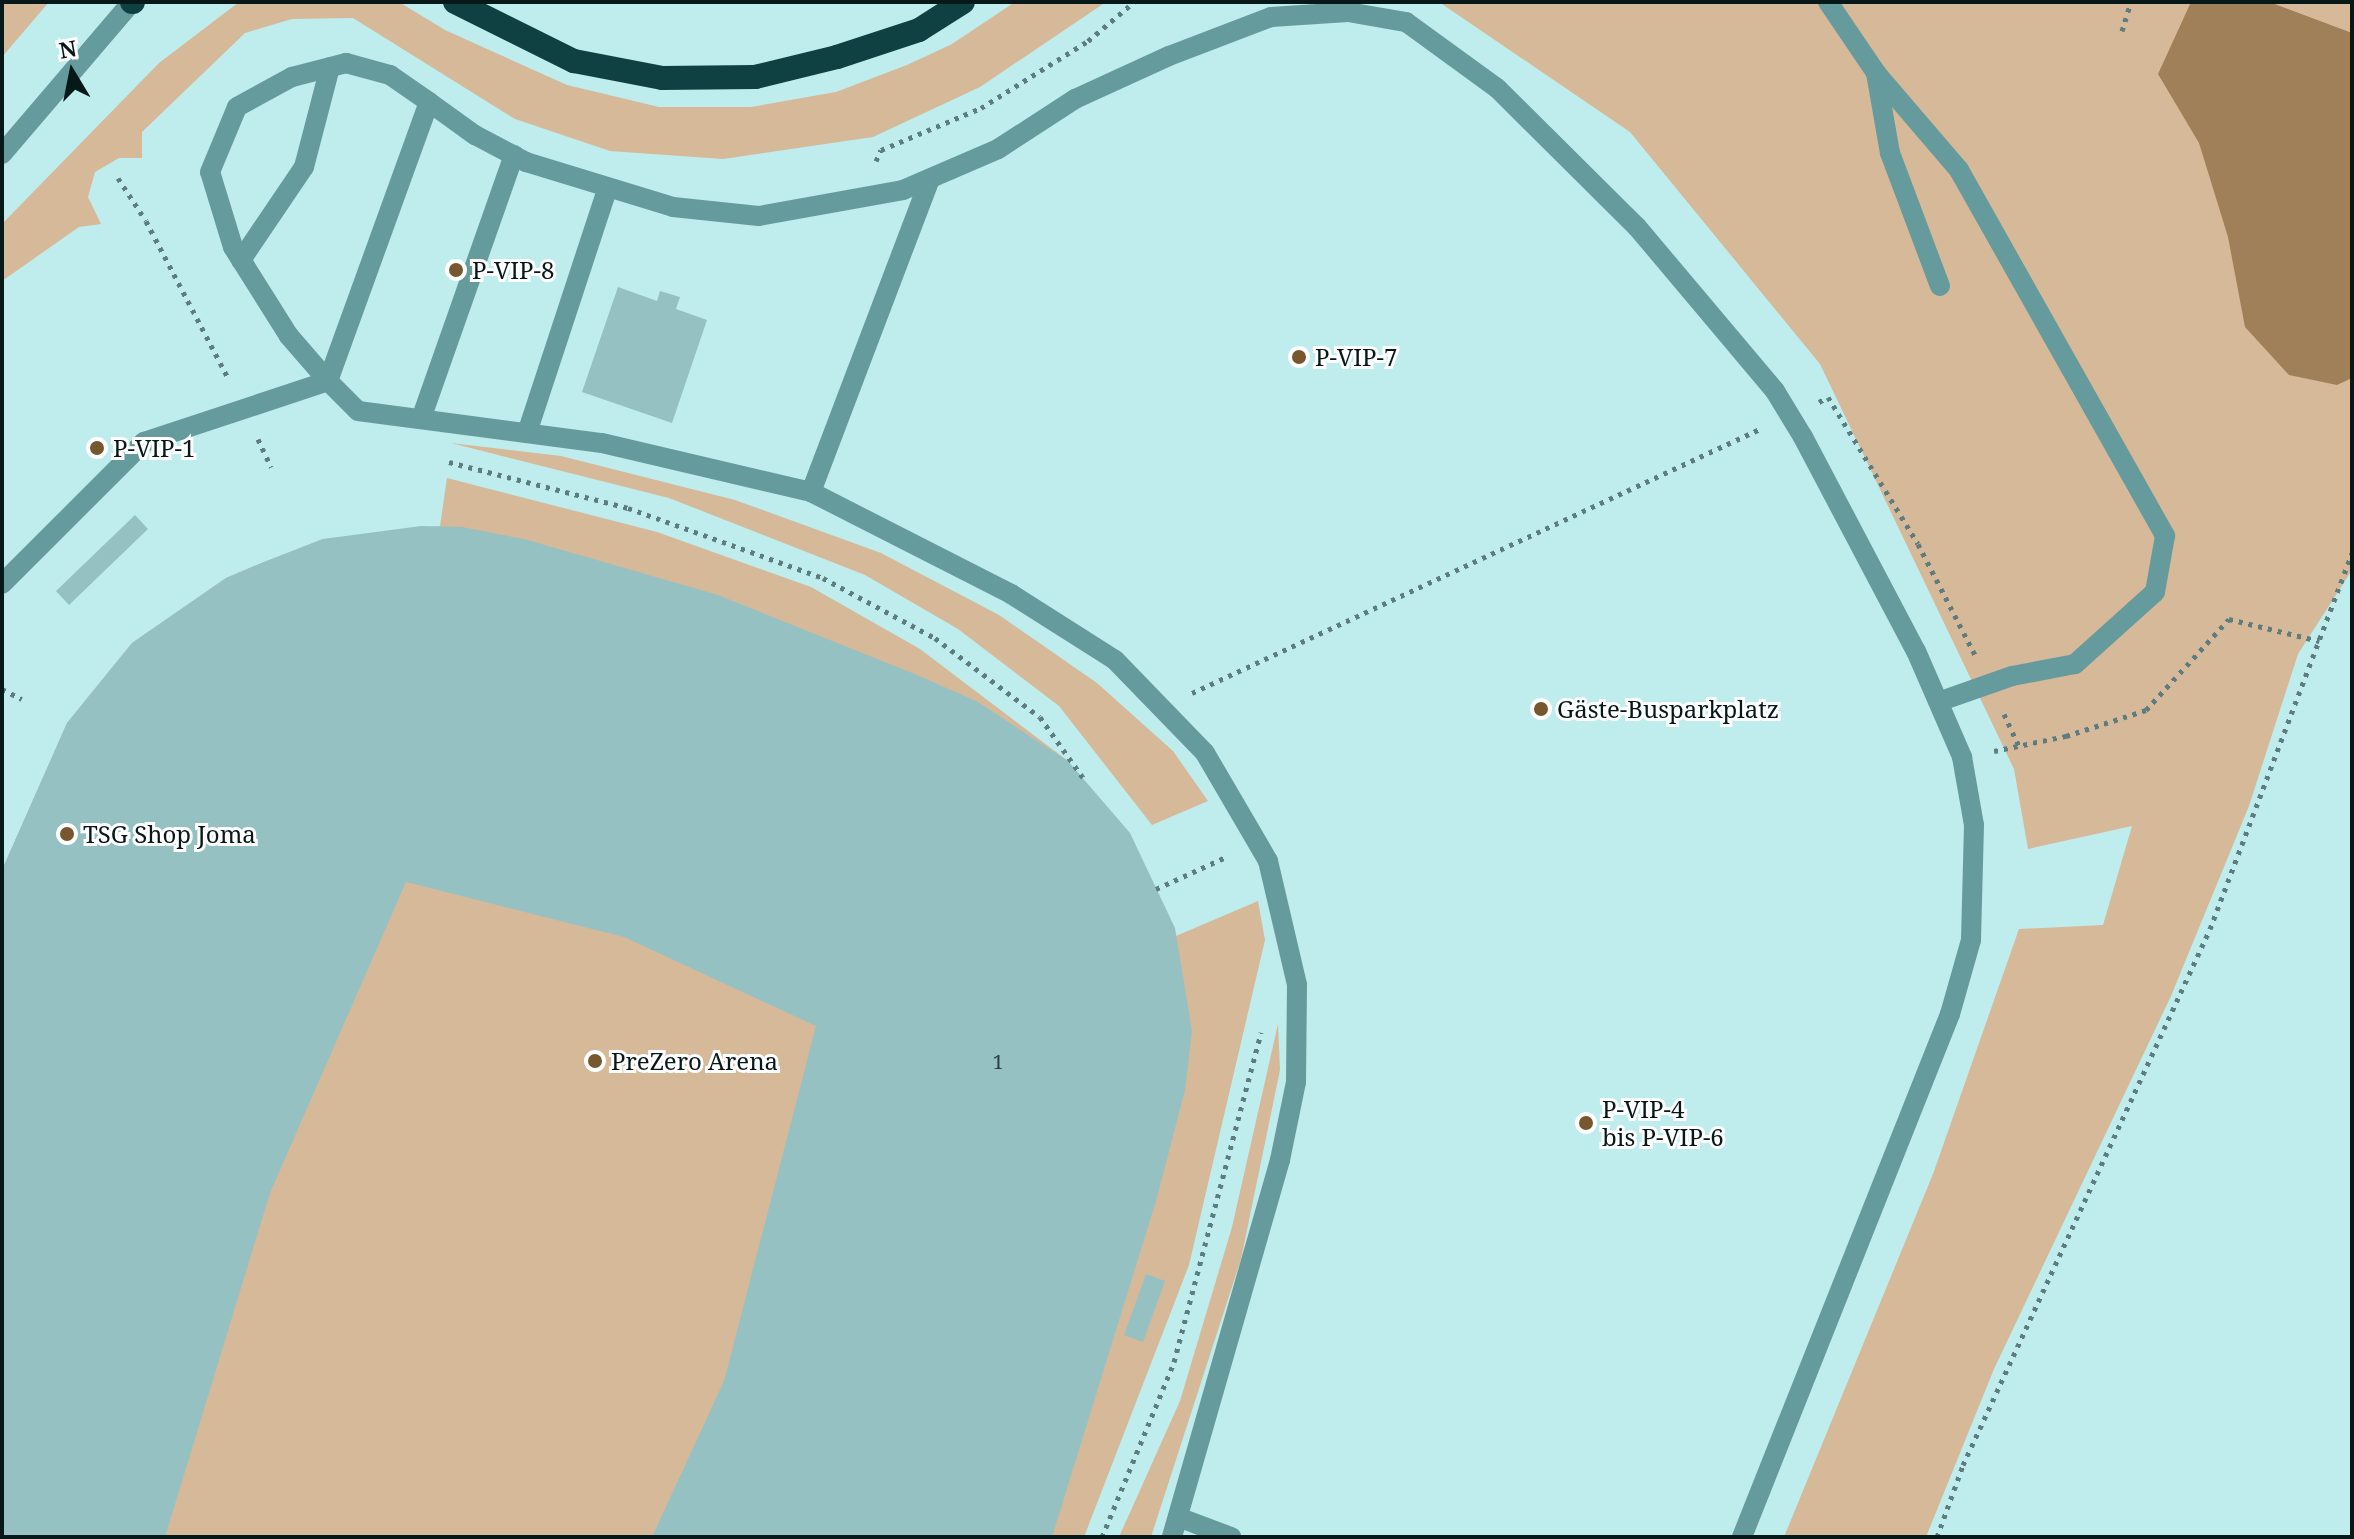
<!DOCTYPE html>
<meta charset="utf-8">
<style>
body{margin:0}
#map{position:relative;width:2354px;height:1539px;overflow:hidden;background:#bfeced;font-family:"Noto Serif",serif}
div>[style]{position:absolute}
.green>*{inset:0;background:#d5b998}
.water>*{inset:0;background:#a08059}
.building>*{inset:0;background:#96c1c3}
.path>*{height:5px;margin-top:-2.5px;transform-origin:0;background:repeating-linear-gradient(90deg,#5e7c7d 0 4px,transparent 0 10px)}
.service>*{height:20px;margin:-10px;padding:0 10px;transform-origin:10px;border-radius:10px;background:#669b9e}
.tertiary>*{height:20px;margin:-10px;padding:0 10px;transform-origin:10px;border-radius:10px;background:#669b9e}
.motorway>*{height:24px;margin:-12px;padding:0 12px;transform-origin:12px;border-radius:12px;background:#0f4042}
.dots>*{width:22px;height:22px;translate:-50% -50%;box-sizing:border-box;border:4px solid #fff;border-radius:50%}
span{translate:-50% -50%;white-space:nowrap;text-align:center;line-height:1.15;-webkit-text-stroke:6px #fff;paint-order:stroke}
.number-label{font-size:20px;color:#2b4244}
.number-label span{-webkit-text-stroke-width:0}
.poi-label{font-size:24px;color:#071819}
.left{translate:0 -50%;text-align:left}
.frame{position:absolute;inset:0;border:4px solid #071819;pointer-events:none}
.north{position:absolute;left:32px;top:32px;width:80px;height:80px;-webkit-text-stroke:6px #fff;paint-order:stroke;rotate:350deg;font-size:22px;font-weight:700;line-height:32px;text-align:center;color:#071819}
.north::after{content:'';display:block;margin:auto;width:28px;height:36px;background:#071819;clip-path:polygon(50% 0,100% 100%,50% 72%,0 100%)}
</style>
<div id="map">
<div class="green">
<i style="clip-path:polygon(2px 2px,49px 2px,2px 57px)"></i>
<i style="clip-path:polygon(239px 2px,399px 2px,445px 30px,567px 85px,659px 107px,751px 107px,836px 92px,907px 65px,952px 44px,1015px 2px,1106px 2px,980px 87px,873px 137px,723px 159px,610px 151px,515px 119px,353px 18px,292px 19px,245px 33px,142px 132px,142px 158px,119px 158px,95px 172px,88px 197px,101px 224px,79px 227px,2px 281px,2px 224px,159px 63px)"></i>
<i style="clip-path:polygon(1439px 2px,2352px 2px,2352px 570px,2298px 654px,2249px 806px,2171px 996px,1994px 1369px,1926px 1537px,1784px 1537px,1933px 1174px,2019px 929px,2103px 925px,2132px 826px,2028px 849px,2014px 769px,1820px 364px,1630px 132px)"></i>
<i style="clip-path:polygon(451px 443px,561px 456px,735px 500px,881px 553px,999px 615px,1097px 683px,1173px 751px,1208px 801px,1152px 825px,1059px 706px,958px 629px,865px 575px,669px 498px)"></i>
<i style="clip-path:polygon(447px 478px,657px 532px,811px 587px,920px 649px,1068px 761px,1176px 936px,1258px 901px,1265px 940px,1189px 1265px,1084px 1537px,2px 1537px,2px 870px,67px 723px,132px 643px,226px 578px,264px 562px,323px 539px,440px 526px)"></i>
<i style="clip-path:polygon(1278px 1024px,1280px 1070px,1241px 1259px,1151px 1537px,1119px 1537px,1180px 1401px,1232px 1227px)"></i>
</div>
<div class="water">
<i style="clip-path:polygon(2191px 2px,2269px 2px,2352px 33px,2352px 378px,2337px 385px,2289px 375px,2245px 327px,2228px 237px,2199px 143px,2158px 74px)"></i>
</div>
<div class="building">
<i style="clip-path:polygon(618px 287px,657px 301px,660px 291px,680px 297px,676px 309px,707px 320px,672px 423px,582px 392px)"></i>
<i style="clip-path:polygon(135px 515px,148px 529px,69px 605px,56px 591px)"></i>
<i style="clip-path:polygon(421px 526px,462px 527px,524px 539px,718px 595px,917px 675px,978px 702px,1068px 761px,1130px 833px,1175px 928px,1192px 1031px,1185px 1090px,1156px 1201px,1052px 1537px,652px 1537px,724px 1381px,816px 1026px,624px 937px,406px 882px,270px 1193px,165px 1537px,2px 1537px,2px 870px,67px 723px,132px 643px,226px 578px,264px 562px,323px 539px)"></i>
<i style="clip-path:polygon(1146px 1274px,1165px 1281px,1143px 1342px,1124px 1335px)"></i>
</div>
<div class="path">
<i style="left:2122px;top:31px;width:30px;rotate:-73deg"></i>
<i style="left:876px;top:161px;width:12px;rotate:-66deg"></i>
<i style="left:881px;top:150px;width:108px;rotate:-22.8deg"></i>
<i style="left:981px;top:108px;width:126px;rotate:-32.1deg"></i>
<i style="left:1088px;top:41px;width:60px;rotate:-40.3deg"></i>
<i style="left:118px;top:178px;width:51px;rotate:56.9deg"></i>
<i style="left:146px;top:221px;width:179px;rotate:62.4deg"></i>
<i style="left:1819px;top:402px;width:10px;rotate:-29deg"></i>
<i style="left:1828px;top:397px;width:172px;rotate:58.5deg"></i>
<i style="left:1918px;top:544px;width:125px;rotate:62.8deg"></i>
<i style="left:258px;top:439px;width:31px;rotate:65deg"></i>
<i style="left:449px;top:462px;width:185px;rotate:14.4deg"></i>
<i style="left:628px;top:508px;width:207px;rotate:19.7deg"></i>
<i style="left:823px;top:578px;width:127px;rotate:28.2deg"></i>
<i style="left:935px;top:638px;width:131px;rotate:37deg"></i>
<i style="left:1040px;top:717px;width:80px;rotate:54.7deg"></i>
<i style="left:2px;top:689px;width:22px;rotate:27deg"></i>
<i style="left:1192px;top:693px;width:626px;rotate:-24.93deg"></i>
<i style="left:2004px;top:714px;width:35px;rotate:65deg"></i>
<i style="left:1994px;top:751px;width:74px;rotate:-11.8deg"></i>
<i style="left:2066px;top:736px;width:84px;rotate:-18deg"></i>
<i style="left:2146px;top:710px;width:123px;rotate:-47.6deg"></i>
<i style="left:2229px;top:619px;width:93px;rotate:13.7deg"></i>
<i style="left:1156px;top:889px;width:79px;rotate:-24.6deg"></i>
<i style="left:1102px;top:1537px;width:189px;rotate:-67.6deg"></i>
<i style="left:1174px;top:1362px;width:341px;rotate:-75.2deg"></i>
<i style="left:1937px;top:1537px;width:77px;rotate:-70.1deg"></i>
<i style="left:1963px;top:1465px;width:590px;rotate:-65.26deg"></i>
<i style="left:2210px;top:929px;width:402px;rotate:-69.3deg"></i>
</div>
<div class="service">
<i style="left:1828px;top:2px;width:86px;rotate:55.9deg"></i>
<i style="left:1876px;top:73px;width:128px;rotate:49.4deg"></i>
<i style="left:1959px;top:170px;width:420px;rotate:60.6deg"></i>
<i style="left:2165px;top:536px;width:57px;rotate:100.1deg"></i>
<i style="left:2155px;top:592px;width:108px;rotate:138deg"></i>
<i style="left:2075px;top:664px;width:64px;rotate:169.2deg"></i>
<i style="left:2012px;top:676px;width:78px;rotate:160.6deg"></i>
<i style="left:1876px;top:73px;width:81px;rotate:80.1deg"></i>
<i style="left:1890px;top:153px;width:142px;rotate:69.4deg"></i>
<i style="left:429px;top:102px;width:297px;rotate:109.9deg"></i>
<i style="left:328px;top:381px;width:60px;rotate:-130.9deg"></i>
<i style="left:289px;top:336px;width:105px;rotate:-122.2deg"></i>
<i style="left:233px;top:247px;width:78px;rotate:-107deg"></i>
<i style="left:210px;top:172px;width:70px;rotate:-67.4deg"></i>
<i style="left:237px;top:107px;width:63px;rotate:-28.6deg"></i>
<i style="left:292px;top:77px;width:56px;rotate:-14.5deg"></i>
<i style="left:346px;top:63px;width:46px;rotate:15.3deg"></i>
<i style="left:390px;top:75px;width:47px;rotate:34.7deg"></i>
<i style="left:429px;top:102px;width:57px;rotate:35.7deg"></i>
<i style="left:475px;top:135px;width:58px;rotate:27.9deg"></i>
<i style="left:526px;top:162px;width:154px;rotate:17deg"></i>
<i style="left:673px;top:207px;width:86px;rotate:6deg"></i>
<i style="left:759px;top:216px;width:146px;rotate:-10.2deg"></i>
<i style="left:903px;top:190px;width:103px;rotate:-23.3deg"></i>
<i style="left:998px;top:149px;width:92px;rotate:-33deg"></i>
<i style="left:1075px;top:99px;width:103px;rotate:-24.6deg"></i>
<i style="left:1169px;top:56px;width:109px;rotate:-20.9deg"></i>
<i style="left:1271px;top:17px;width:77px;rotate:-3.7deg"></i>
<i style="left:1348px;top:12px;width:59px;rotate:9.8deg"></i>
<i style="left:1406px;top:22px;width:112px;rotate:36deg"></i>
<i style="left:1497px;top:88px;width:197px;rotate:44.8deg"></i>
<i style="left:1637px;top:227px;width:214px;rotate:49.9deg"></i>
<i style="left:1775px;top:391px;width:54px;rotate:58.7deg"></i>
<i style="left:1803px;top:437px;width:242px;rotate:62.2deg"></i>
<i style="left:1916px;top:651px;width:116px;rotate:66.5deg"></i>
<i style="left:1962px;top:757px;width:69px;rotate:80deg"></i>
<i style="left:1974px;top:825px;width:115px;rotate:91.5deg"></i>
<i style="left:1971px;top:940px;width:77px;rotate:105.8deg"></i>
<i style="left:1950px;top:1014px;width:563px;rotate:111.69deg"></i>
<i style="left:241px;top:260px;width:112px;rotate:-55.9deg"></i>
<i style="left:304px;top:167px;width:103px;rotate:-75.4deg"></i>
<i style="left:421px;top:419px;width:280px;rotate:-70.6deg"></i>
<i style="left:527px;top:433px;width:257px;rotate:-71.8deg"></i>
<i style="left:811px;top:492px;width:335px;rotate:-69.2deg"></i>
<i style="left:2px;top:584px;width:201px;rotate:-45deg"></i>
<i style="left:144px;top:442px;width:194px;rotate:-18.3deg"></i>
<i style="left:328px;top:381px;width:42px;rotate:45deg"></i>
<i style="left:358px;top:411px;width:246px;rotate:7.5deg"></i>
<i style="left:602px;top:443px;width:215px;rotate:13.2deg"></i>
<i style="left:811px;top:492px;width:225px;rotate:27deg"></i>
<i style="left:1011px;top:594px;width:123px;rotate:32.4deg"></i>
<i style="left:1115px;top:660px;width:129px;rotate:45.9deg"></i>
<i style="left:1205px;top:753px;width:125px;rotate:59.7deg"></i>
<i style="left:1268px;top:861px;width:127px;rotate:76.8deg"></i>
<i style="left:1297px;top:985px;width:97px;rotate:90.6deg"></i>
<i style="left:1296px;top:1082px;width:80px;rotate:101.6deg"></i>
<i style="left:1280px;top:1160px;width:392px;rotate:106deg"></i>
<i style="left:1178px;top:1517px;width:57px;rotate:20.7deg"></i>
</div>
<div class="tertiary">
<i style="left:2px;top:154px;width:200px;rotate:-49.5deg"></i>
</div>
<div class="motorway">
<i style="left:132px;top:2px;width:1px"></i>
<i style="left:455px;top:2px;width:133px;rotate:26.4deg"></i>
<i style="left:574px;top:61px;width:90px;rotate:10.9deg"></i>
<i style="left:662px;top:78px;width:93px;rotate:-0.6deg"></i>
<i style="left:755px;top:77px;width:84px;rotate:-13.7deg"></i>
<i style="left:837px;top:57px;width:86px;rotate:-18.2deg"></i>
<i style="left:919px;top:30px;width:52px;rotate:-32.5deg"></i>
</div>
<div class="dots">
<i style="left:456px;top:270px;background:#77572d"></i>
<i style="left:1299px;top:357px;background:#77572d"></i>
<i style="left:97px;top:448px;background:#77572d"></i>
<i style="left:1541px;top:709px;background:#77572d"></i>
<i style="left:67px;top:834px;background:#77572d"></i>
<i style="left:595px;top:1061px;background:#77572d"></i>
<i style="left:1586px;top:1123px;background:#77572d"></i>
</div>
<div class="number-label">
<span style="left:998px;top:1061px">1</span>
</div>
<div class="poi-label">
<span class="left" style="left:472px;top:270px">P-VIP-8</span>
<span class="left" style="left:1315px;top:357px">P-VIP-7</span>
<span class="left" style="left:113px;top:448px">P-VIP-1</span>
<span class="left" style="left:1557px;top:709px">Gäste-Busparkplatz</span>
<span class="left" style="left:83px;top:834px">TSG Shop Joma</span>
<span class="left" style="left:611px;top:1061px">PreZero Arena</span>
<span class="left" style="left:1602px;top:1123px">P-VIP-4<br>bis P-VIP-6</span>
</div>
<div class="frame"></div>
<div class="north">N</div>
</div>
